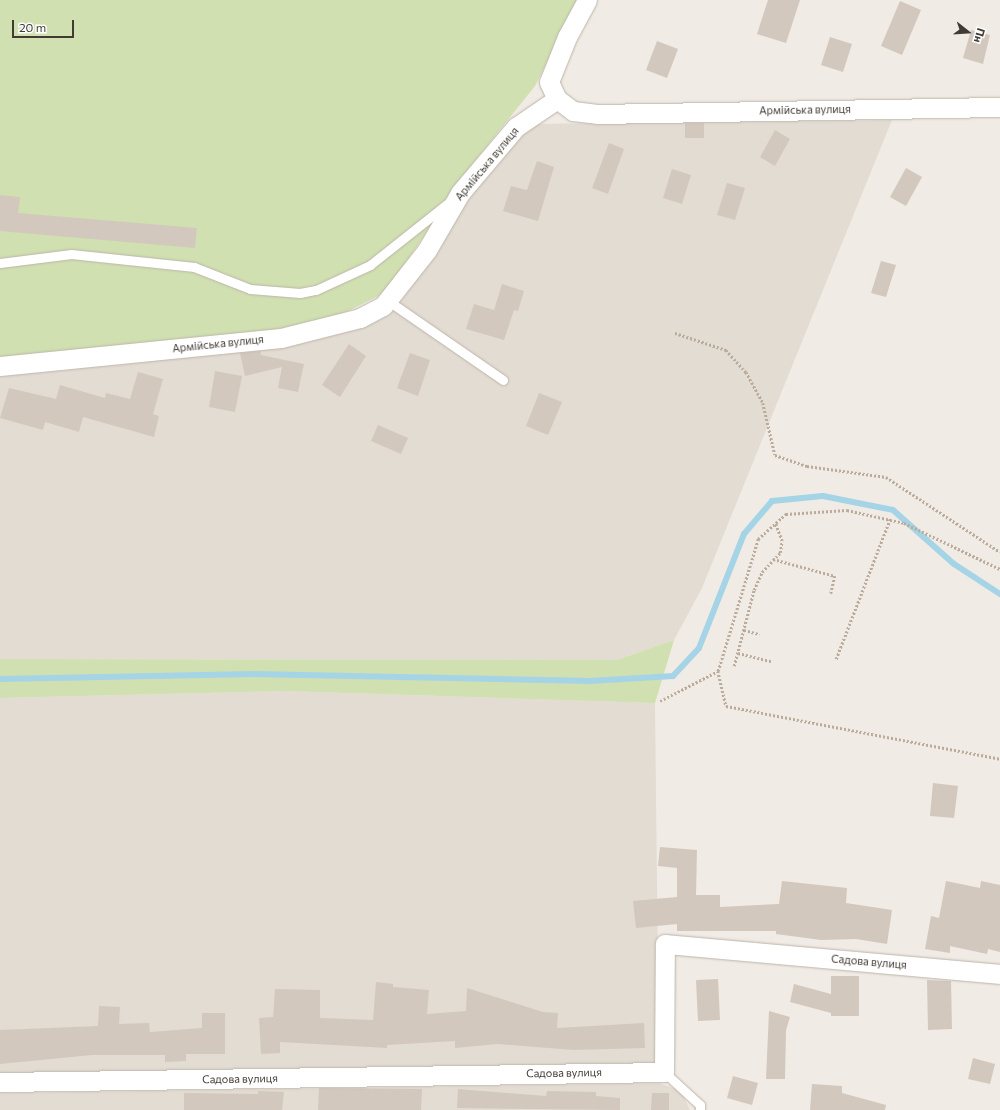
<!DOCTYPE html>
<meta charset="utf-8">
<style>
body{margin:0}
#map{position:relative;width:1000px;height:1110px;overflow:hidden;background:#f0ebe4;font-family:Commissioner,sans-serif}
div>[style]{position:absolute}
.residential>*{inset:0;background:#e3dcd2}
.green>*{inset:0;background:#d0e0b0}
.stream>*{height:6px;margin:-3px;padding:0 3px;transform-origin:3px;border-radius:3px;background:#a5d4e7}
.building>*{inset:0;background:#d3c8bd}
.path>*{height:2.5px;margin-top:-1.25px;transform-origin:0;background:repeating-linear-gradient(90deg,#baab9a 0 2px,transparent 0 4px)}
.roads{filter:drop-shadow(0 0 1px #bdb4ab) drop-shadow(0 0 1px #bdb4ab)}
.service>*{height:9px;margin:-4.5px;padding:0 4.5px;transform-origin:4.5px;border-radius:4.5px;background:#fff}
.minor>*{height:19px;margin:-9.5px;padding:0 9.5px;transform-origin:9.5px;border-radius:9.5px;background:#fff}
span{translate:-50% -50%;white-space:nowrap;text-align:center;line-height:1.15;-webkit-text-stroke:3px #fff;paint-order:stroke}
.street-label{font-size:11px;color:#413b34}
.north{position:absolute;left:948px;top:12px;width:40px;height:40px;-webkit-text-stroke:3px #fff;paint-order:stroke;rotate:107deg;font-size:11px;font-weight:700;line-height:16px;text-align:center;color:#413b34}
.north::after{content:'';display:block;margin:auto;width:14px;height:18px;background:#413b34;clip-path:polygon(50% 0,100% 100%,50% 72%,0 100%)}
.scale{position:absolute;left:12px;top:20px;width:62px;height:18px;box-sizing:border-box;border:2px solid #413b34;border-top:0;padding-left:5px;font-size:12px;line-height:14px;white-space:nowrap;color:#413b34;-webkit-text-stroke:3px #fff;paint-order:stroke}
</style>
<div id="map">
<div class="residential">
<i style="clip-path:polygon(892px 120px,702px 588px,674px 640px,617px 660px,0 659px,0 371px,281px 342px,382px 318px,525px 124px)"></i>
<i style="clip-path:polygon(284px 691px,655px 703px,659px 1066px,0 1075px,0 698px)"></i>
<i style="clip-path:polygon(659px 1083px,681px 1091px,690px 1110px,0 1110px,0 1093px)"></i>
</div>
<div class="green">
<i style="clip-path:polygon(0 0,578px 0,535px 86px,471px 166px,386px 292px,336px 317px,230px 339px,0 362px)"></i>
<i style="clip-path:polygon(674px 640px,655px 703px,284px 691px,0 698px,0 659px,617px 660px)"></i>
</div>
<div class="stream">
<i style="left:0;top:679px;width:254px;rotate:-1.1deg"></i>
<i style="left:254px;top:674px;width:336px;rotate:1.2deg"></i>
<i style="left:590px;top:681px;width:83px;rotate:-3.4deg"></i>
<i style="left:673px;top:676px;width:38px;rotate:-47deg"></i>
<i style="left:699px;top:648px;width:123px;rotate:-68.5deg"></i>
<i style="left:744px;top:534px;width:43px;rotate:-49.7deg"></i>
<i style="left:772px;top:501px;width:51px;rotate:-5.6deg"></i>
<i style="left:823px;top:496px;width:71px;rotate:11.3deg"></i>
<i style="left:893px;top:510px;width:81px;rotate:41.5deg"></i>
<i style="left:954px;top:564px;width:55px;rotate:33.1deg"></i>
</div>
<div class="building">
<i style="clip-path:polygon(768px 0,800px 0,786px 43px,757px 34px)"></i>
<i style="clip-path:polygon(900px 1px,921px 10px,902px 55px,881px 46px)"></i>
<i style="clip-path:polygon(971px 30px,990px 35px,983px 64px,963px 58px)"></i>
<i style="clip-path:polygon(830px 37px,852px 44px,843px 72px,821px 65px)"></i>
<i style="clip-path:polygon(657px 41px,678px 49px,667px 78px,646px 70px)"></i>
<i style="clip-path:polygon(685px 123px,704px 123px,704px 138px,685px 138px)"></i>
<i style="clip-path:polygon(775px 130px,790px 139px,775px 166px,760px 157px)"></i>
<i style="clip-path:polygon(609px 143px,624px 149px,608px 194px,592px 188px)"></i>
<i style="clip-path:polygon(537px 161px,554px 167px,538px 221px,503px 211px,511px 186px,527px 190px)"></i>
<i style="clip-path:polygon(906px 168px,922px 177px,906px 206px,890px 197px)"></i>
<i style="clip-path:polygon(672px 169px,691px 175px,682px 204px,663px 198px)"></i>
<i style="clip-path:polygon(727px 183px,745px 188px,735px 220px,717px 215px)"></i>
<i style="clip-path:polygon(0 195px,20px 197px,18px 213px,197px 228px,195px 248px,0 231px)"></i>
<i style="clip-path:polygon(881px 261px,896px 265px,886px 297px,871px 293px)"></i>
<i style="clip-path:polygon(502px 284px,524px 291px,518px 311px,514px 310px,504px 340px,466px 329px,474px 304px,494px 310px)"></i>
<i style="clip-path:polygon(349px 344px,366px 356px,340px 397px,322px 385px)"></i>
<i style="clip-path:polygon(260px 351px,261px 355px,304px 364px,298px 392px,278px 388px,282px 367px,245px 376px,240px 353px)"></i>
<i style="clip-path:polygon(410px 353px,430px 360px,418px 396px,397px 388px)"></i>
<i style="clip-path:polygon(215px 371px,242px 376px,235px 412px,209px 407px)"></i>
<i style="clip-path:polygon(138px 372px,163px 379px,153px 414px,159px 416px,154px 437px,83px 417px,79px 432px,45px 422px,43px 430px,0 418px,9px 388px,56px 399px,60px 385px,105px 398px,106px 393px,130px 399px)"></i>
<i style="clip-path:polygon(539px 393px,562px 402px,548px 435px,526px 426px)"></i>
<i style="clip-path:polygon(378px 425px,408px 438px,401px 454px,371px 441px)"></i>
<i style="clip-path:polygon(933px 783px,958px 786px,954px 818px,930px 816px)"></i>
<i style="clip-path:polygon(660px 847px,697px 850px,696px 895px,720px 895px,720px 907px,779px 904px,782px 881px,847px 888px,846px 903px,892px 910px,887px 944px,856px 939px,821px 940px,776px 934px,776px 931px,677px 931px,677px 924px,636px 928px,633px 901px,677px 897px,677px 868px,658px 866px)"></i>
<i style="clip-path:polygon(946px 881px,980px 888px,981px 881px,1000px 885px,1000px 952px,988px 949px,987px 954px,950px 946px,950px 953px,925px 949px,931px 916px,939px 918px)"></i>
<i style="clip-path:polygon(831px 976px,859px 976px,859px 1016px,831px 1016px,831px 1013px,790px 1002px,794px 984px,831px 994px)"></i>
<i style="clip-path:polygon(718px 979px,720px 1020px,698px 1021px,696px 980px)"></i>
<i style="clip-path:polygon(927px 980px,951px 981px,952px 1029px,928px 1030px)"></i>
<i style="clip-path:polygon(376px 982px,393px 984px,393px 987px,429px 990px,427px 1014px,466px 1011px,467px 988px,543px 1012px,558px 1013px,557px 1028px,644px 1023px,645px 1048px,574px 1050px,498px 1044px,455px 1048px,455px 1041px,387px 1045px,387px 1048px,280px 1042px,280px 1053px,261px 1054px,259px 1018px,273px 1017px,275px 989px,320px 990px,320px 1018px,373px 1020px)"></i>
<i style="clip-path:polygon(99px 1006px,120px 1007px,119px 1024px,149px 1023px,150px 1032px,202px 1028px,202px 1013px,225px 1013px,225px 1054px,186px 1054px,186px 1061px,165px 1062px,165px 1055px,92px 1055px,0 1064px,0 1030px,98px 1026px)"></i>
<i style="clip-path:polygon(769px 1011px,790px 1017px,786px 1030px,785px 1079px,766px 1079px)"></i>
<i style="clip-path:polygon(973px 1058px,995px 1064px,990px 1084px,968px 1079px)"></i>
<i style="clip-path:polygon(733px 1076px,758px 1083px,752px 1105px,727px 1098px)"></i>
<i style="clip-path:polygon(812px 1084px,842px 1086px,842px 1093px,886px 1105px,885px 1110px,810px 1110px)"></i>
<i style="clip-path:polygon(319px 1088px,422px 1089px,421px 1110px,318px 1110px)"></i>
<i style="clip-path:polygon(458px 1089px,546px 1096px,547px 1091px,596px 1092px,596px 1096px,620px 1098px,620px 1110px,457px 1108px)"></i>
<i style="clip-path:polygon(258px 1091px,284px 1092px,282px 1110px,184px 1110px,184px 1093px,258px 1094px)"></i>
<i style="clip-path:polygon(652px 1093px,669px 1093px,669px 1110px,651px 1110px)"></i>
</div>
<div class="path">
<i style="left:675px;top:333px;width:54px;rotate:18.4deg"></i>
<i style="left:726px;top:350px;width:30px;rotate:48deg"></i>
<i style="left:746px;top:372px;width:35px;rotate:61deg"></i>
<i style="left:763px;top:403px;width:53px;rotate:77deg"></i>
<i style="left:775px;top:455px;width:34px;rotate:19deg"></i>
<i style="left:807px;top:466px;width:80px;rotate:7.9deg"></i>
<i style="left:886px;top:477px;width:136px;rotate:33.3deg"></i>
<i style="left:773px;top:559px;width:64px;rotate:15.3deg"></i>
<i style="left:835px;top:576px;width:18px;rotate:103deg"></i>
<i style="left:744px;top:630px;width:16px;rotate:15deg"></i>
<i style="left:738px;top:653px;width:34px;rotate:14deg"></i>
<i style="left:836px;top:659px;width:150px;rotate:-68.9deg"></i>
<i style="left:734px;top:666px;width:79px;rotate:-75.3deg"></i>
<i style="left:754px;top:590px;width:20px;rotate:-66deg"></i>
<i style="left:762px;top:572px;width:26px;rotate:-47deg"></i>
<i style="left:780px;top:553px;width:12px;rotate:-81deg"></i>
<i style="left:782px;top:541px;width:19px;rotate:-111deg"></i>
<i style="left:718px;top:671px;width:36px;rotate:77deg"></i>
<i style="left:726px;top:706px;width:279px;rotate:10.9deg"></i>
<i style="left:660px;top:701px;width:65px;rotate:-27.3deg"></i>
<i style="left:718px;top:671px;width:138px;rotate:-73.1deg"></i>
<i style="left:758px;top:539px;width:38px;rotate:-42deg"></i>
<i style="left:786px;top:514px;width:61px;rotate:-3.8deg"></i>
<i style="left:847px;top:510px;width:58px;rotate:12.8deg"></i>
<i style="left:904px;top:523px;width:106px;rotate:25.6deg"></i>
</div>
<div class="roads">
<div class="service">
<i style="left:0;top:263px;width:72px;rotate:-7.2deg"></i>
<i style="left:71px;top:254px;width:124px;rotate:6deg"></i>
<i style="left:194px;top:267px;width:60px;rotate:21.4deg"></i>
<i style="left:250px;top:289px;width:50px;rotate:4.6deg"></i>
<i style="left:300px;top:293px;width:16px;rotate:-11deg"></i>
<i style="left:316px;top:290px;width:60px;rotate:-24.8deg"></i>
<i style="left:370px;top:265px;width:98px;rotate:-38.4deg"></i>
<i style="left:387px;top:300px;width:141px;rotate:34.6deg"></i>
<i style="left:664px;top:1072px;width:49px;rotate:42.5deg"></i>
<i style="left:700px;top:1105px;width:5px;rotate:90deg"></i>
</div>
<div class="minor">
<i style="left:587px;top:0;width:42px;rotate:118.4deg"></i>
<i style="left:567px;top:37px;width:48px;rotate:111.8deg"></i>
<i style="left:549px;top:82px;width:19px;rotate:65deg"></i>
<i style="left:557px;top:99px;width:20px;rotate:37deg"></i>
<i style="left:573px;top:111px;width:24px;rotate:7deg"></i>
<i style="left:597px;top:114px;width:403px;rotate:-1deg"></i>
<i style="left:0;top:366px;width:282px;rotate:-5.7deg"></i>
<i style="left:281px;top:338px;width:81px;rotate:-14.2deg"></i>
<i style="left:360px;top:318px;width:26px;rotate:-28deg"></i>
<i style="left:383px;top:306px;width:71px;rotate:-51.8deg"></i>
<i style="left:427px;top:250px;width:66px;rotate:-59.9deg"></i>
<i style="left:460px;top:193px;width:87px;rotate:-49.7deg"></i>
<i style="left:516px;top:127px;width:50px;rotate:-34.3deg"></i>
<i style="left:0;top:1082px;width:664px;rotate:-0.86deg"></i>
<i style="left:664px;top:1072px;width:128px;rotate:-89.6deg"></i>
<i style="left:665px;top:944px;width:336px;rotate:5.1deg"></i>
</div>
</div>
<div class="street-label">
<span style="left:805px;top:110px;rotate:-1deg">Армійська вулиця</span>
<span style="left:487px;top:164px;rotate:-50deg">Армійська вулиця</span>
<span style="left:218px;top:344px;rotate:-6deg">Армійська вулиця</span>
<span style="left:869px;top:962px;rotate:5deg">Садова вулиця</span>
<span style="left:564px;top:1073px;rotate:-1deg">Садова вулиця</span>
<span style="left:240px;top:1079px;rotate:-1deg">Садова вулиця</span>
</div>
<div class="north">Пн</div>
<div class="scale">20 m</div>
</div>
